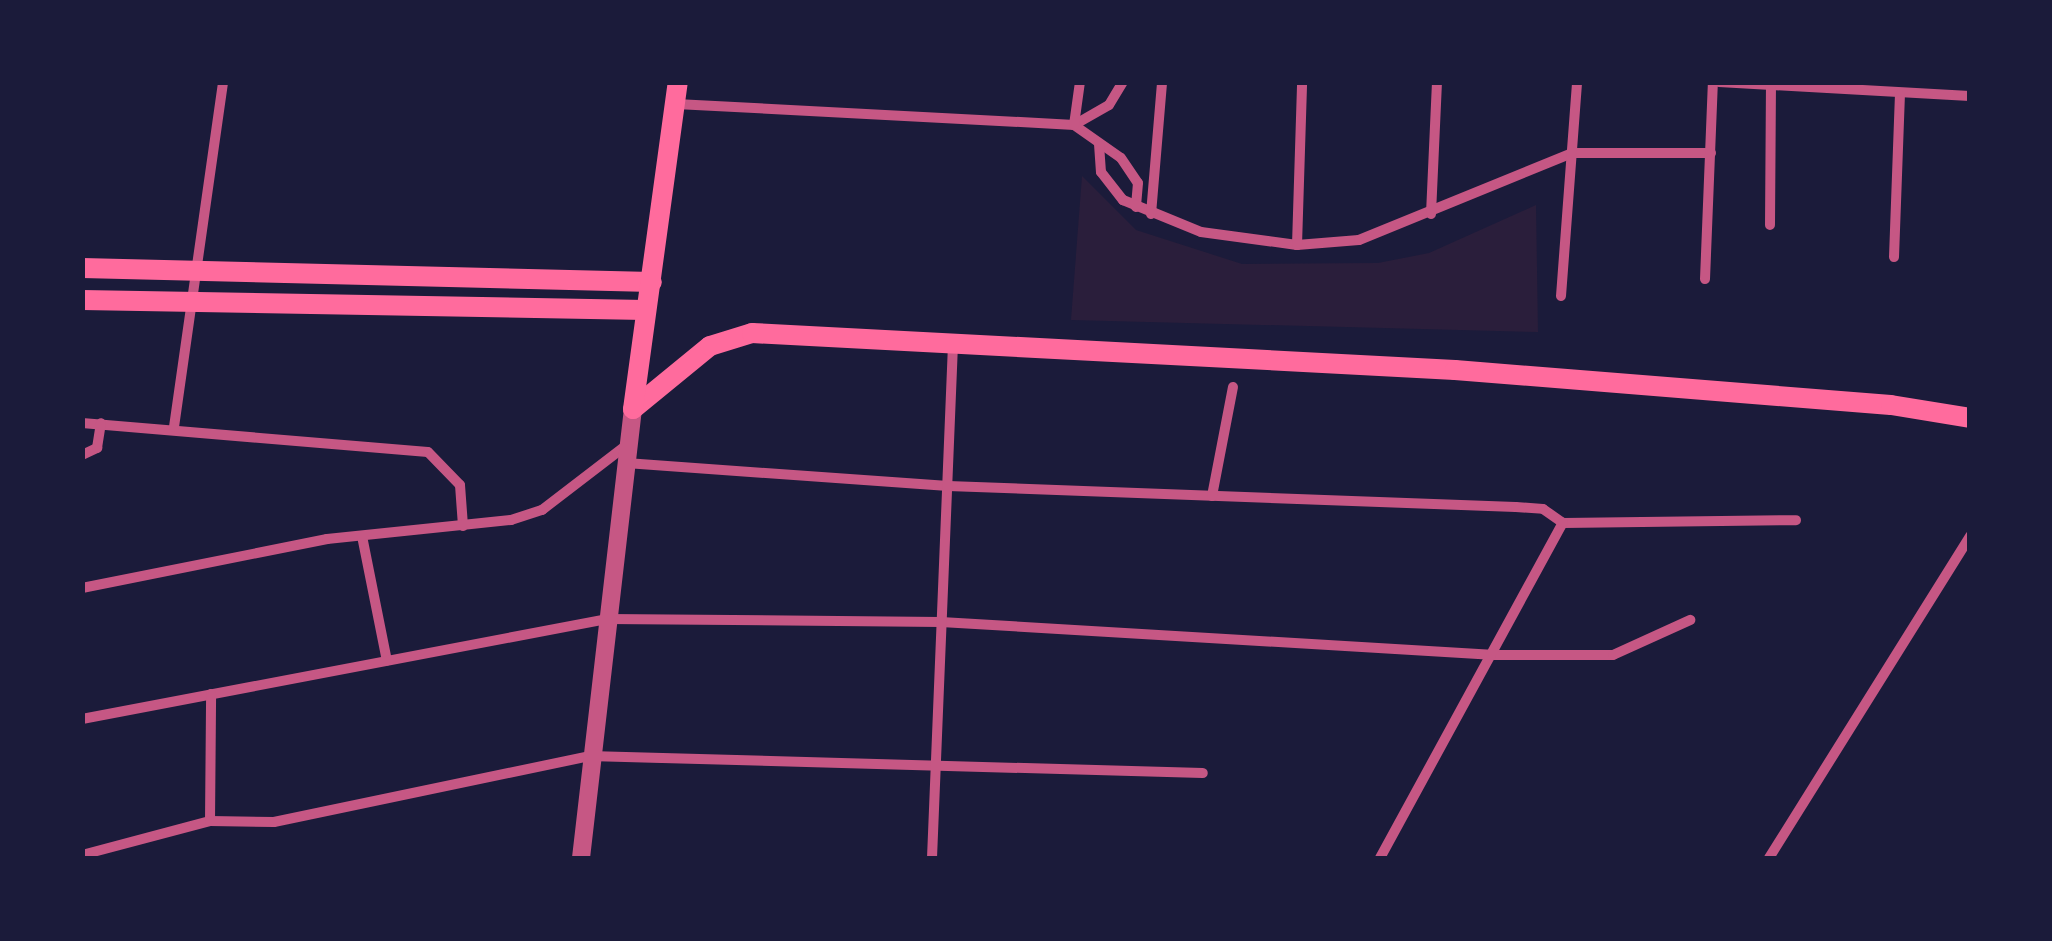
<!DOCTYPE html>
<style>
body{margin:0}
#map{position:relative;width:2052px;height:941px;overflow:hidden;background:#1b1b3a;font-family:Arial,sans-serif}
div>[style]{position:absolute}
.green>*{inset:0;background:#2a1e3b}
.minor>*{height:10px;margin:-5px;padding:0 5px;transform-origin:5px;border-radius:5px;background:#c65784}
.tertiary>*{height:18px;margin:-9px;padding:0 9px;transform-origin:9px;border-radius:9px;background:#c65784}
.secondary>*{height:20px;margin:-10px;padding:0 10px;transform-origin:10px;border-radius:10px;background:#ff6b9d}
span{translate:-50% -50%;white-space:nowrap;text-align:center;line-height:1.15;-webkit-text-stroke:9px #1b1b3a;paint-order:stroke}
.frame{position:absolute;inset:0;border:85px solid #1b1b3a;pointer-events:none}
</style>
<div id="map">
<div class="green">
<i style="clip-path:polygon(1082px 176px,1136px 230px,1242px 264px,1378px 263px,1429px 253px,1536px 205px,1538px 332px,1071px 320px)"></i>
</div>
<div class="minor">
<i style="left:1719px;top:82px;width:251px;rotate:3.2deg"></i>
<i style="left:676px;top:104px;width:399px;rotate:3deg"></i>
<i style="left:1074px;top:125px;width:40px;rotate:-29.7deg"></i>
<i style="left:1109px;top:105px;width:27px;rotate:-59deg"></i>
<i style="left:1074px;top:125px;width:57px;rotate:35.1deg"></i>
<i style="left:1121px;top:158px;width:30px;rotate:56deg"></i>
<i style="left:1138px;top:183px;width:24px;rotate:95deg"></i>
<i style="left:1074px;top:125px;width:43px;rotate:-82.1deg"></i>
<i style="left:1099px;top:144px;width:28px;rotate:86deg"></i>
<i style="left:1101px;top:172px;width:36px;rotate:52deg"></i>
<i style="left:1123px;top:200px;width:84px;rotate:22.3deg"></i>
<i style="left:1201px;top:232px;width:97px;rotate:7.7deg"></i>
<i style="left:1297px;top:245px;width:62px;rotate:-4.6deg"></i>
<i style="left:1359px;top:240px;width:230px;rotate:-22.2deg"></i>
<i style="left:1572px;top:153px;width:139px"></i>
<i style="left:1151px;top:214px;width:132px;rotate:-85.2deg"></i>
<i style="left:1431px;top:214px;width:132px;rotate:-87.4deg"></i>
<i style="left:1770px;top:225px;width:139px;rotate:-89.6deg"></i>
<i style="left:1297px;top:245px;width:163px;rotate:-88.2deg"></i>
<i style="left:1894px;top:257px;width:162px;rotate:-87.9deg"></i>
<i style="left:1705px;top:279px;width:197px;rotate:-87.7deg"></i>
<i style="left:1561px;top:296px;width:215px;rotate:-85.7deg"></i>
<i style="left:82px;top:423px;width:347px;rotate:4.8deg"></i>
<i style="left:428px;top:452px;width:46px;rotate:45.9deg"></i>
<i style="left:460px;top:485px;width:41px;rotate:85.8deg"></i>
<i style="left:174px;top:427px;width:348px;rotate:-81.9deg"></i>
<i style="left:82px;top:455px;width:17px;rotate:-25deg"></i>
<i style="left:97px;top:448px;width:25px;rotate:-81deg"></i>
<i style="left:626px;top:463px;width:323px;rotate:4.1deg"></i>
<i style="left:948px;top:486px;width:568px;rotate:2.12deg"></i>
<i style="left:1516px;top:507px;width:27px;rotate:4deg"></i>
<i style="left:1543px;top:509px;width:24px;rotate:35deg"></i>
<i style="left:1212px;top:496px;width:111px;rotate:-79.1deg"></i>
<i style="left:1563px;top:523px;width:233px;rotate:-0.7deg"></i>
<i style="left:362px;top:536px;width:127px;rotate:78.7deg"></i>
<i style="left:82px;top:588px;width:250px;rotate:-11.3deg"></i>
<i style="left:327px;top:539px;width:185px;rotate:-5.9deg"></i>
<i style="left:511px;top:520px;width:33px;rotate:-18deg"></i>
<i style="left:542px;top:510px;width:108px;rotate:-37.5deg"></i>
<i style="left:82px;top:719px;width:534px;rotate:-10.78deg"></i>
<i style="left:607px;top:619px;width:334px;rotate:0.5deg"></i>
<i style="left:941px;top:622px;width:555px;rotate:3.41deg"></i>
<i style="left:1495px;top:655px;width:118px"></i>
<i style="left:1613px;top:655px;width:85px;rotate:-24.4deg"></i>
<i style="left:210px;top:821px;width:127px;rotate:-89.5deg"></i>
<i style="left:82px;top:855px;width:132px;rotate:-14.9deg"></i>
<i style="left:210px;top:821px;width:64px;rotate:0.9deg"></i>
<i style="left:274px;top:822px;width:322px;rotate:-11.8deg"></i>
<i style="left:589px;top:756px;width:614px;rotate:1.59deg"></i>
<i style="left:932px;top:858px;width:513px;rotate:-87.66deg"></i>
<i style="left:1380px;top:858px;width:382px;rotate:-61.4deg"></i>
<i style="left:1769px;top:858px;width:380px;rotate:-58deg"></i>
</div>
<div class="tertiary">
<i style="left:581px;top:858px;width:452px;rotate:-83.4deg"></i>
</div>
<div class="secondary">
<i style="left:82px;top:268px;width:570px;rotate:1.41deg"></i>
<i style="left:82px;top:300px;width:563px;rotate:1.02deg"></i>
<i style="left:633px;top:409px;width:99px;rotate:-39.3deg"></i>
<i style="left:710px;top:346px;width:44px;rotate:-17.2deg"></i>
<i style="left:752px;top:333px;width:704px;rotate:3.01deg"></i>
<i style="left:1455px;top:370px;width:437px;rotate:4.6deg"></i>
<i style="left:1891px;top:405px;width:80px;rotate:9.3deg"></i>
<i style="left:633px;top:409px;width:330px;rotate:-82.2deg"></i>
</div>
<div class="frame"></div>
</div>
